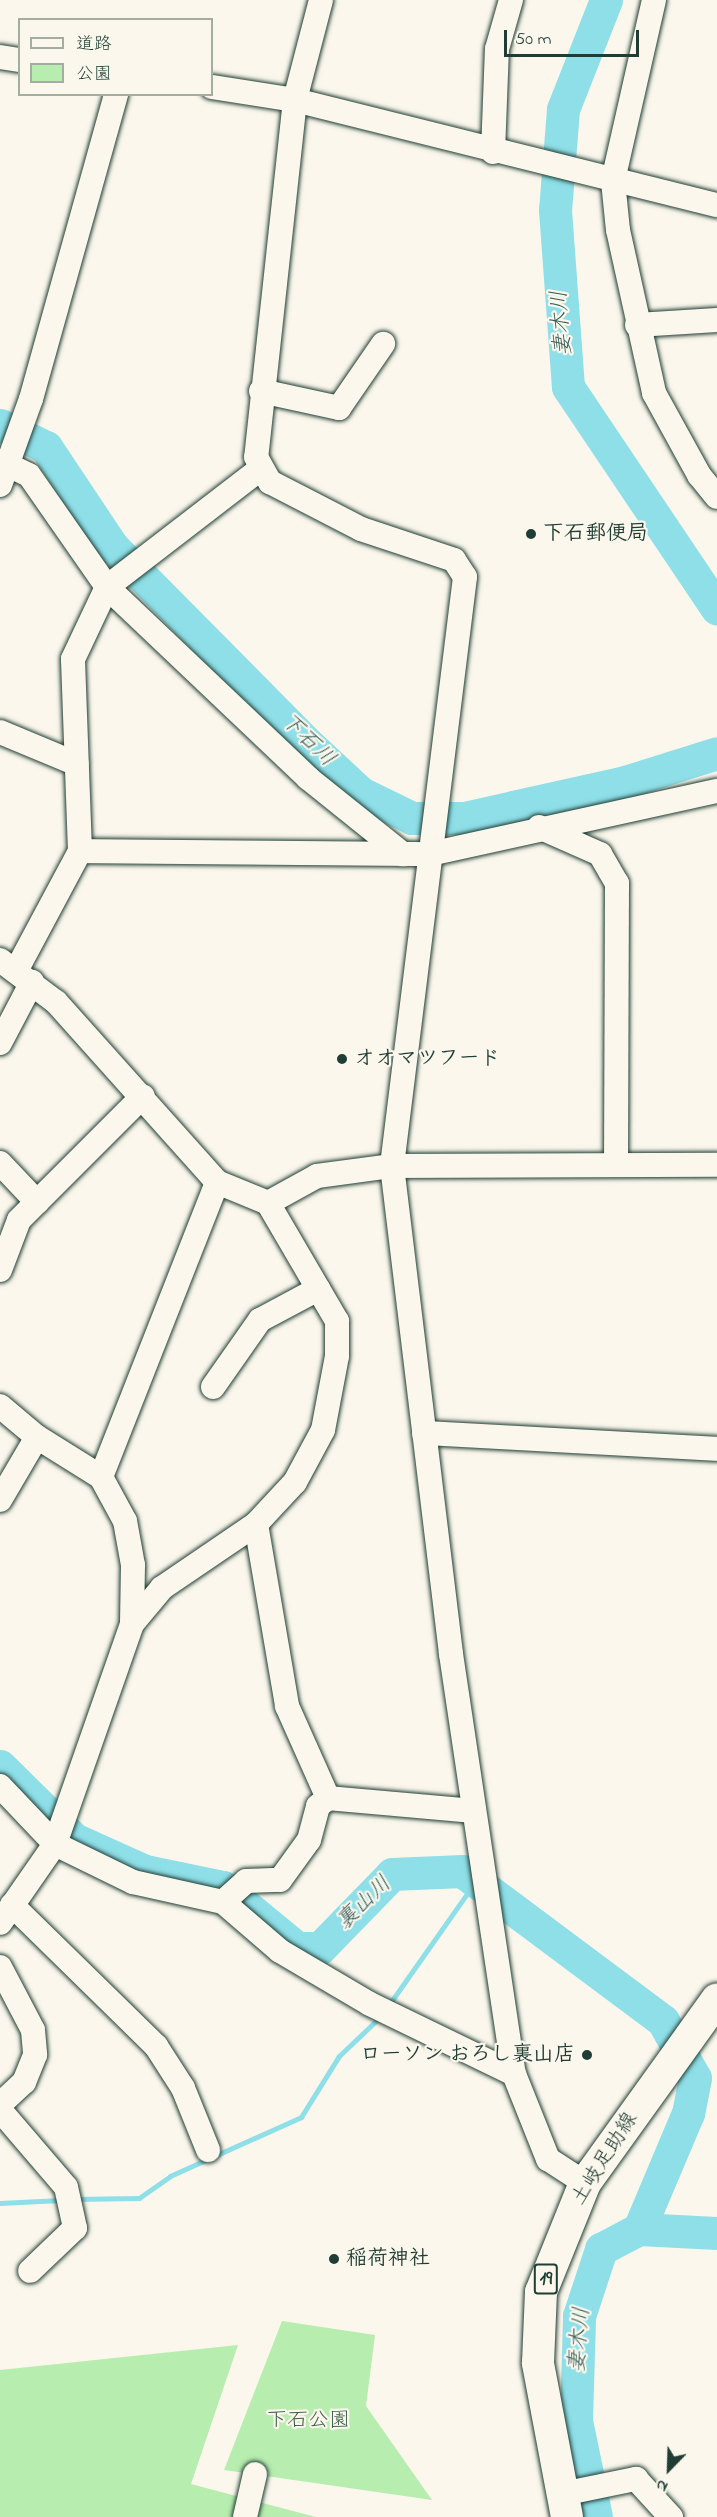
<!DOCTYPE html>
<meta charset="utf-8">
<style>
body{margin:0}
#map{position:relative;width:717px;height:2517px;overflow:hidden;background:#fbf7ec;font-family:"Indie Flower","Klee One",sans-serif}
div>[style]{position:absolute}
.green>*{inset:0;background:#b7edaf}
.stream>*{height:5px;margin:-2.5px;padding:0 2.5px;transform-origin:2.5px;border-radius:2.5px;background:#8edfe8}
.river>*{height:33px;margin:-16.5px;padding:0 16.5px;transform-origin:16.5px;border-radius:16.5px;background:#8edfe8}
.roads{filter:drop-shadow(0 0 2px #1f3d34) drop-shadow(0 0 2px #1f3d34)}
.minor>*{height:24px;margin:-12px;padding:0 12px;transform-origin:12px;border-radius:12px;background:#fbf7ec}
.major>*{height:32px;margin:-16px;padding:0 16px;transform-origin:16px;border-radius:16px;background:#fbf7ec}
.dots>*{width:16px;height:16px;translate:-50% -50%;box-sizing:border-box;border:3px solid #fbf7ec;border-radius:50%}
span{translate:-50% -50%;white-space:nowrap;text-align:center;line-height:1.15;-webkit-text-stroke:4.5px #fbf7ec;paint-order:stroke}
.shield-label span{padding:2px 4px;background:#fbf7ec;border:2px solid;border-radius:4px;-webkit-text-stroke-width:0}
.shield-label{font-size:20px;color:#1f3d34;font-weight:700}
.poi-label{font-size:21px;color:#1f3d34;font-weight:700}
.left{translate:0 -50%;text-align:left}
.right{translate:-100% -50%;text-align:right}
.street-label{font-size:21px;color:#1f3d34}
.park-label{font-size:21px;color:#3d604d}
.water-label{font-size:22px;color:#355d58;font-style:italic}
.legend{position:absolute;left:18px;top:18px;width:195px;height:78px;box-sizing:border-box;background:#fbf7ec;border:2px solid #a3ada2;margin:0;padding:8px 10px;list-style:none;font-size:18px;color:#1f3d34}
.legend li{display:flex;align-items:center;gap:12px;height:30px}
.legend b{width:30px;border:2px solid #a3ada2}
.north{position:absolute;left:639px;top:2439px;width:60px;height:60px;-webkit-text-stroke:4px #fbf7ec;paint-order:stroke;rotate:203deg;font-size:16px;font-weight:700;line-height:24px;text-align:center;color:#1f3d34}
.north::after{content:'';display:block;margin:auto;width:21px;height:27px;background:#1f3d34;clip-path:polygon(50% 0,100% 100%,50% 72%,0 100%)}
.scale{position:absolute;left:504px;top:30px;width:135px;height:27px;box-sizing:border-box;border:3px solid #1f3d34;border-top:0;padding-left:8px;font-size:18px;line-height:21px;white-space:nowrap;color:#1f3d34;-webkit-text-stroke:4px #fbf7ec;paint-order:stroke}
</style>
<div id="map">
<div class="green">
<i style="clip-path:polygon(282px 2321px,375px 2335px,366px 2406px,432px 2500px,224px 2470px)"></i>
<i style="clip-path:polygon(238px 2345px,191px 2484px,316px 2517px,0 2517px,0 2370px)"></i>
</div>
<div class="stream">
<i style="left:388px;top:2006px;width:153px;rotate:-54.9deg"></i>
<i style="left:74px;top:2199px;width:65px;rotate:-0.9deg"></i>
<i style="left:139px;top:2198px;width:38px;rotate:-35deg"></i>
<i style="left:170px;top:2176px;width:144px;rotate:-24.2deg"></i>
<i style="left:301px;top:2117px;width:72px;rotate:-58.1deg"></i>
<i style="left:339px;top:2056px;width:58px;rotate:-43.6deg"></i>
<i style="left:0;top:2203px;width:61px;rotate:-2.8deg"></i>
</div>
<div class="river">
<i style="left:606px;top:0;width:117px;rotate:111.5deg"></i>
<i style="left:563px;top:109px;width:101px;rotate:94.5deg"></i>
<i style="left:555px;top:210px;width:177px;rotate:85.8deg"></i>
<i style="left:568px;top:387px;width:267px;rotate:56.1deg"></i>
<i style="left:0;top:425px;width:51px;rotate:25.6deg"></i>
<i style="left:46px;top:447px;width:119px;rotate:56.3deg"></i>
<i style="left:112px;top:546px;width:281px;rotate:45.3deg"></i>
<i style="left:310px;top:746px;width:69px;rotate:42.7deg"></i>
<i style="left:361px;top:793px;width:57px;rotate:26.1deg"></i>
<i style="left:412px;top:818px;width:52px"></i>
<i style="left:464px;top:818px;width:165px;rotate:-12.6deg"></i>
<i style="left:625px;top:782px;width:96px;rotate:-17.5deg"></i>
<i style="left:0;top:1766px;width:104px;rotate:44.6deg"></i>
<i style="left:74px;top:1839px;width:78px;rotate:24.3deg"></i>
<i style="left:145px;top:1871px;width:80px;rotate:11.6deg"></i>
<i style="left:223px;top:1887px;width:96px;rotate:39.5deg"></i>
<i style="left:297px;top:1948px;width:23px"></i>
<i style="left:320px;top:1948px;width:103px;rotate:-45.8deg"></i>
<i style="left:392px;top:1874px;width:70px;rotate:-2.5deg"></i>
<i style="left:462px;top:1871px;width:251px;rotate:36.7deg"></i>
<i style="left:663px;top:2021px;width:65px;rotate:60.7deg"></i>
<i style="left:695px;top:2078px;width:36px;rotate:101deg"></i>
<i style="left:688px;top:2113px;width:126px;rotate:112.9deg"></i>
<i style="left:596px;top:2517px;width:99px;rotate:-101.7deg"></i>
<i style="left:576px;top:2420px;width:104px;rotate:-88.3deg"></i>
<i style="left:579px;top:2316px;width:71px;rotate:-71.8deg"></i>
<i style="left:601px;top:2249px;width:43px;rotate:-27.8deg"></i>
<i style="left:639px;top:2229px;width:78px;rotate:2.9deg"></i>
</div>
<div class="roads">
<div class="minor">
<i style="left:321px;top:0;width:103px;rotate:104.6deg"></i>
<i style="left:295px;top:100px;width:359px;rotate:96.2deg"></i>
<i style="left:256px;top:457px;width:29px;rotate:61deg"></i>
<i style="left:270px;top:482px;width:102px;rotate:27.3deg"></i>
<i style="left:361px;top:529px;width:98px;rotate:18.4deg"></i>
<i style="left:454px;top:560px;width:20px;rotate:57deg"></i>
<i style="left:465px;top:577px;width:594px;rotate:97.07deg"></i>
<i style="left:392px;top:1166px;width:492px;rotate:83.1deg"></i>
<i style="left:451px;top:1654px;width:425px;rotate:81.5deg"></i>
<i style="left:514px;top:2074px;width:92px;rotate:68.2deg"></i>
<i style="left:548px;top:2159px;width:44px;rotate:33deg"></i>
<i style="left:654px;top:0;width:186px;rotate:102.8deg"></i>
<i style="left:613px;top:181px;width:49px;rotate:84.2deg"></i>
<i style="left:618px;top:230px;width:167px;rotate:77.5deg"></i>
<i style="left:654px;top:393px;width:94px;rotate:61.2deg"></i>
<i style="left:699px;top:475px;width:28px;rotate:51deg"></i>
<i style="left:0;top:57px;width:20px;rotate:9deg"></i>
<i style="left:212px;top:87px;width:84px;rotate:8.9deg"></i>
<i style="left:295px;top:100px;width:435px;rotate:14deg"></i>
<i style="left:493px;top:152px;width:103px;rotate:-87.8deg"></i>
<i style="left:497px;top:49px;width:51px;rotate:-74.1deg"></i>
<i style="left:637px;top:325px;width:80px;rotate:-3.6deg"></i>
<i style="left:261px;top:391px;width:80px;rotate:12.3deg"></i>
<i style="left:339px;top:408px;width:78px;rotate:-55.5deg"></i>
<i style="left:0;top:461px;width:32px;rotate:26deg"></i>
<i style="left:29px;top:475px;width:136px;rotate:55.1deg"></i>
<i style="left:107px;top:587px;width:277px;rotate:43.5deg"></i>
<i style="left:308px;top:778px;width:122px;rotate:38.7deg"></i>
<i style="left:0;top:485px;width:91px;rotate:-70.2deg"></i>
<i style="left:31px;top:399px;width:317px;rotate:-74.4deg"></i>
<i style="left:0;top:732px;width:83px;rotate:22.6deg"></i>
<i style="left:539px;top:827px;width:67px;rotate:23.9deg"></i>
<i style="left:600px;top:854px;width:34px;rotate:60deg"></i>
<i style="left:617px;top:883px;width:282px;rotate:90.2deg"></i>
<i style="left:80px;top:851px;width:350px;rotate:0.5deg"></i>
<i style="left:430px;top:854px;width:294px;rotate:-12.4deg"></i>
<i style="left:0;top:960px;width:70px;rotate:36.9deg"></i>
<i style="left:56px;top:1002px;width:241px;rotate:48.2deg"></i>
<i style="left:217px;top:1182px;width:55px;rotate:22.4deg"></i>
<i style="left:268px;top:1203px;width:137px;rotate:59.7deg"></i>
<i style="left:337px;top:1321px;width:35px;rotate:90deg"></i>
<i style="left:337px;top:1356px;width:75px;rotate:100.7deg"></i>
<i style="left:323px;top:1430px;width:59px;rotate:118.3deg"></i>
<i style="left:295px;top:1482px;width:57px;rotate:132.9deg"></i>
<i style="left:256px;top:1524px;width:114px;rotate:145.8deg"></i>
<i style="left:162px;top:1588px;width:47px;rotate:129.8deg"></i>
<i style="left:132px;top:1624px;width:233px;rotate:109.3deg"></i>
<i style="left:55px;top:1844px;width:96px;rotate:124.8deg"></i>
<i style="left:17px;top:969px;width:134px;rotate:-61.9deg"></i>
<i style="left:80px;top:851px;width:192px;rotate:-92.1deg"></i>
<i style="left:73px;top:659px;width:80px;rotate:-64.7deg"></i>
<i style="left:107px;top:587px;width:192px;rotate:-37.6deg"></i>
<i style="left:0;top:1043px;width:69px;rotate:-62.3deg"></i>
<i style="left:0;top:1163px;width:54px;rotate:46.5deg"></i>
<i style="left:268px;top:1203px;width:56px;rotate:-28.9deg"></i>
<i style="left:317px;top:1176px;width:76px;rotate:-7.6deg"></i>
<i style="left:392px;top:1166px;width:325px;rotate:-0.2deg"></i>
<i style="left:0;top:1270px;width:53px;rotate:-69.2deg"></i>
<i style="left:19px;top:1220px;width:175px;rotate:-45deg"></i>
<i style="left:213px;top:1387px;width:82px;rotate:-55deg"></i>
<i style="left:260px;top:1320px;width:66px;rotate:-28.1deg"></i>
<i style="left:0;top:1406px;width:48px;rotate:40deg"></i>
<i style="left:37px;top:1437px;width:75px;rotate:32deg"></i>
<i style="left:101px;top:1477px;width:50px;rotate:61.4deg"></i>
<i style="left:125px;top:1521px;width:45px;rotate:79.7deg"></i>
<i style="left:133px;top:1565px;width:59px;rotate:91deg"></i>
<i style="left:424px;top:1433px;width:293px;rotate:3.1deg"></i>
<i style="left:101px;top:1477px;width:317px;rotate:-68.5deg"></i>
<i style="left:0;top:1500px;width:73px;rotate:-59.6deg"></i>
<i style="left:256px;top:1524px;width:185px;rotate:80.3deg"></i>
<i style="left:287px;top:1706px;width:101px;rotate:66deg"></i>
<i style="left:328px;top:1798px;width:146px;rotate:5.1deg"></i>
<i style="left:0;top:1786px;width:80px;rotate:46.5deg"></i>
<i style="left:55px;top:1844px;width:87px;rotate:26deg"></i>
<i style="left:133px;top:1882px;width:92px;rotate:12.5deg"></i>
<i style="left:223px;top:1902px;width:75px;rotate:40.7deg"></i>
<i style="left:280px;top:1951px;width:104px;rotate:30.5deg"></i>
<i style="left:370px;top:2004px;width:160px;rotate:25.9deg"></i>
<i style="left:223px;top:1902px;width:31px;rotate:-42deg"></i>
<i style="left:246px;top:1881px;width:34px;rotate:-2deg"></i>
<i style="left:280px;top:1880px;width:49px;rotate:-54.1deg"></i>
<i style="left:309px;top:1840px;width:35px;rotate:-75deg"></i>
<i style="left:318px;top:1806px;width:13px;rotate:-39deg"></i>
<i style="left:12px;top:1905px;width:202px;rotate:44.4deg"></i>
<i style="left:156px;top:2046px;width:50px;rotate:57.3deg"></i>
<i style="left:183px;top:2088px;width:67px;rotate:68deg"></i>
<i style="left:0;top:1967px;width:71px;rotate:62.4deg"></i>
<i style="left:33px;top:2030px;width:25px;rotate:85deg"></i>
<i style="left:35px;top:2055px;width:29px;rotate:112deg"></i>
<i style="left:24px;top:2082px;width:33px;rotate:137deg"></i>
<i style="left:0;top:2110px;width:101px;rotate:49.4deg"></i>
<i style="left:66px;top:2187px;width:42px;rotate:77.6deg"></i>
<i style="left:75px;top:2228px;width:62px;rotate:136.3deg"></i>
<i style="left:562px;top:2494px;width:76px;rotate:-11.5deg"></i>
<i style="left:636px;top:2479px;width:52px;rotate:47.4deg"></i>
<i style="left:245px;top:2517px;width:44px;rotate:-76.9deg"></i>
</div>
<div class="major">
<i style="left:567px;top:2517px;width:157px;rotate:-100.7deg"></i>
<i style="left:538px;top:2363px;width:71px;rotate:-87.6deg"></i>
<i style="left:541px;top:2292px;width:118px;rotate:-68deg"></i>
<i style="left:585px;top:2183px;width:226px;rotate:-54.3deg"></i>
</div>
</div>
<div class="dots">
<i style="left:531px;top:534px;background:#1f3d34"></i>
<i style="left:342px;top:1059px;background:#1f3d34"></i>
<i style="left:587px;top:2055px;background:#1f3d34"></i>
<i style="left:334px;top:2259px;background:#1f3d34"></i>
</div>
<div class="shield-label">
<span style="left:546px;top:2279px">19</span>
</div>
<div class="poi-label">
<span class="left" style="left:543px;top:534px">下石郵便局</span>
<span class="left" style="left:354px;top:1059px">オオマツフード</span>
<span class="right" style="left:575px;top:2055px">ローソン おろし裏山店</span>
<span class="left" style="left:346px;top:2259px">稲荷神社</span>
</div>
<div class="street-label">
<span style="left:605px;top:2159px;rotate:-58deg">土岐足助線</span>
</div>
<div class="park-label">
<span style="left:308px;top:2421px">下石公園</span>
</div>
<div class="water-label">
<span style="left:563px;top:323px;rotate:-94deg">妻木川</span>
<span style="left:307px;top:741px;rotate:44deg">下石川</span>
<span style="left:365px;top:1904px;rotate:-44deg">裏山川</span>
<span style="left:581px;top:2340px;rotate:-85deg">妻木川</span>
</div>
<ul class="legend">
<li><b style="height:8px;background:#fbf7ec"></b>道路</li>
<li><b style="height:16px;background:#b7edaf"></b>公園</li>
</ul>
<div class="north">N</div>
<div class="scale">50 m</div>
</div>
